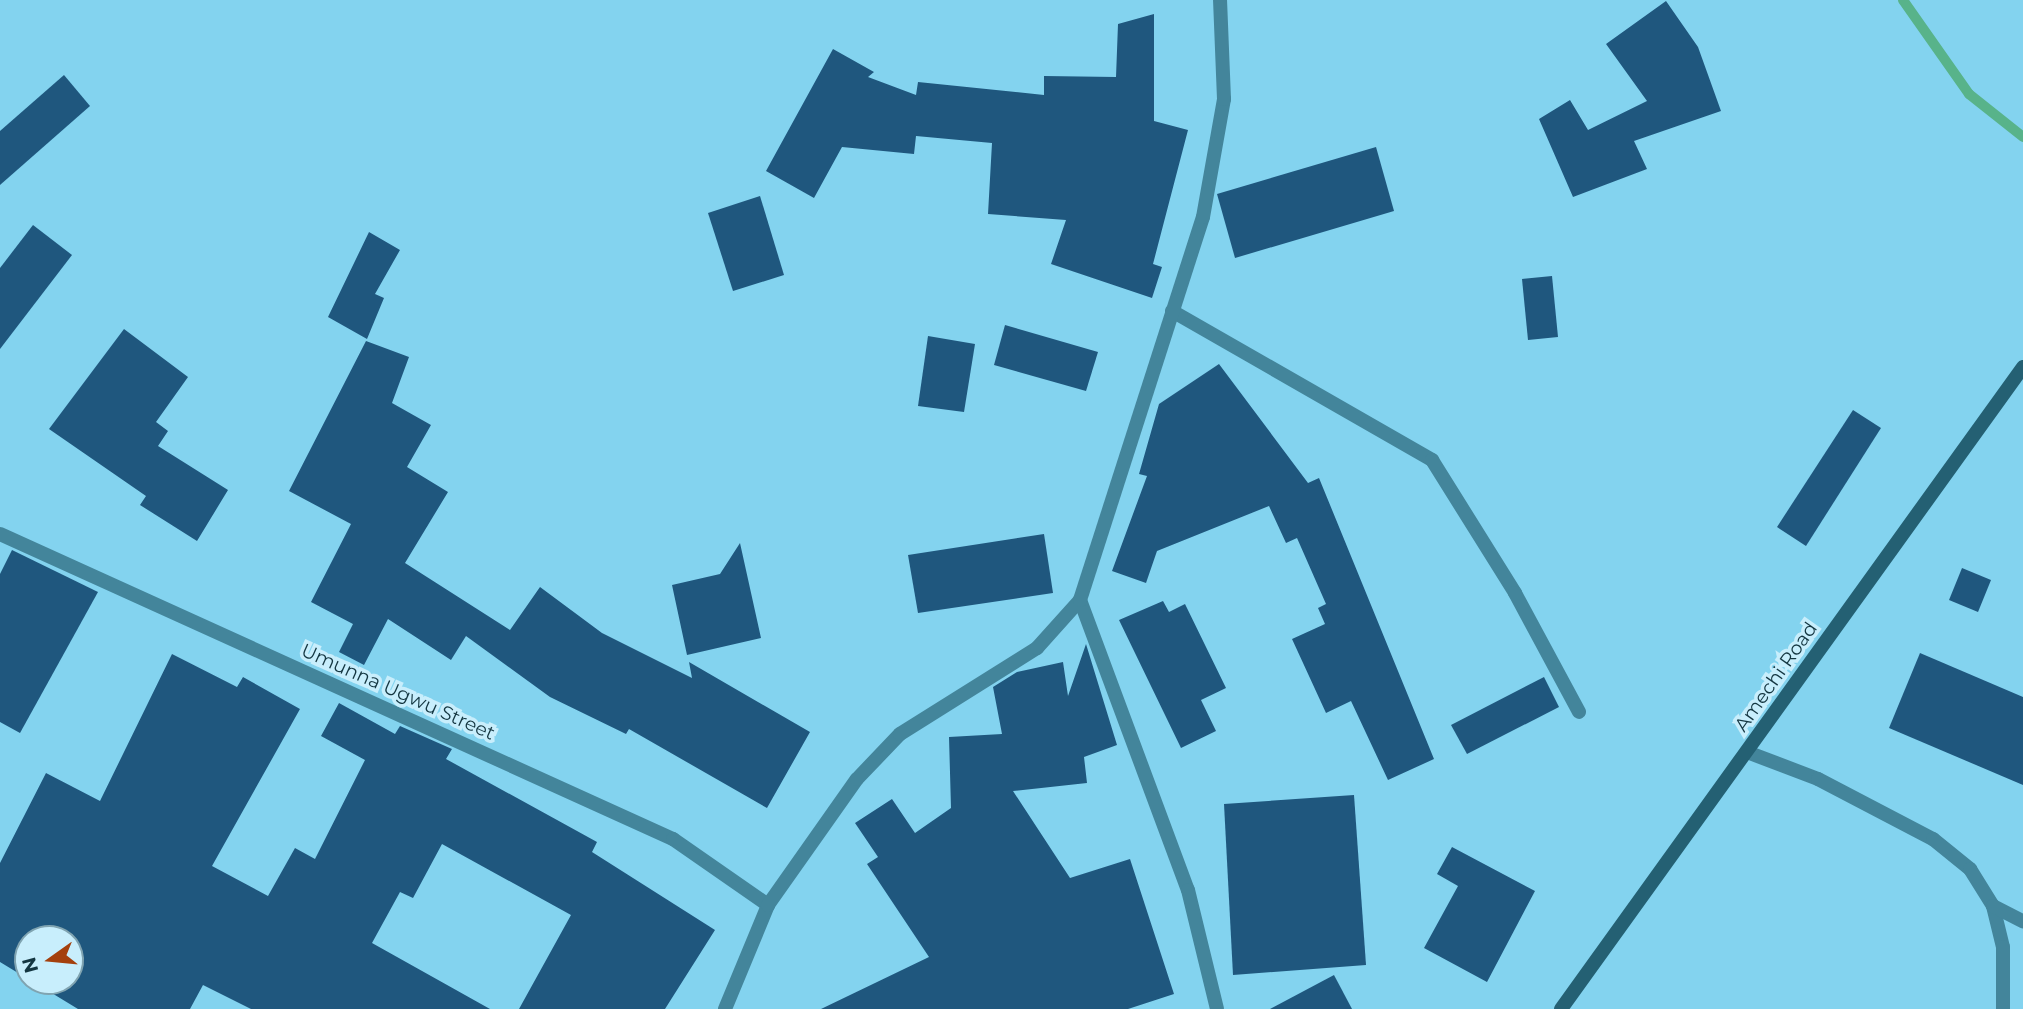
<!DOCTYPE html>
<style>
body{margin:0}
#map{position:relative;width:2023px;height:1009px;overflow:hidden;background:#83d3ef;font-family:Montserrat,sans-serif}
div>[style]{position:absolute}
.stream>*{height:10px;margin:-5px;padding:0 5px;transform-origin:5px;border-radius:5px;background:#58b38a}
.building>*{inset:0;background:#1f577e}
.minor>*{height:14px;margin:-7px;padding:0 7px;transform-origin:7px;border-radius:7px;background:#43859b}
.secondary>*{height:14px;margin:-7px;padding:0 7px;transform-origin:7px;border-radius:7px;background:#246073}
span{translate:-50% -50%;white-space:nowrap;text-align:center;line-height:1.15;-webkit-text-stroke:7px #c8eefc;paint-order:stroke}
.street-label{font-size:19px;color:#143641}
.north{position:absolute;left:14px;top:925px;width:70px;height:70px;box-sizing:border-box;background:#c8eefc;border:2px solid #80a4b1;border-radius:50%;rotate:255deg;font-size:19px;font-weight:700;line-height:28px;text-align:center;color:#143641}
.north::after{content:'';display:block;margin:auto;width:24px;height:32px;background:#a4400d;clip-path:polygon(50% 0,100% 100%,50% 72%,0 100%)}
</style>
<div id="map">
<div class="stream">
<i style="left:1903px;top:0;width:115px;rotate:54.9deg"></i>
<i style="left:1969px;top:94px;width:69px;rotate:38.5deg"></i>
</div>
<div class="building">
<i style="clip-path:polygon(1666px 1px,1698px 47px,1721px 111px,1634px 141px,1647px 169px,1573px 197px,1539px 119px,1570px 100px,1588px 130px,1647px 101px,1606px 44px)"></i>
<i style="clip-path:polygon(1154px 14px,1154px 121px,1188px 130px,1153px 264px,1162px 267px,1152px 298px,1051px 264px,1066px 220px,988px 214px,992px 143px,916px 136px,914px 154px,842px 147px,814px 198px,766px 171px,833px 49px,874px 72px,868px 77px,916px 95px,918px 82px,1044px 95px,1044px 76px,1116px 77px,1118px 24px)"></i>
<i style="clip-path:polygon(64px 75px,90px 106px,0 185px,0 131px)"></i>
<i style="clip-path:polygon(1376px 147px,1394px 211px,1235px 258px,1217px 194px)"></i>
<i style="clip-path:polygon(760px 196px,784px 275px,733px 291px,708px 213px)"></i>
<i style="clip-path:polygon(33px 225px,72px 255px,0 349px,0 268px)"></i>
<i style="clip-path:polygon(369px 232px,400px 250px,375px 294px,384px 298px,367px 339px,328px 317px)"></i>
<i style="clip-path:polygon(1552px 276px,1558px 337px,1528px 340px,1522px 279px)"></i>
<i style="clip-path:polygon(1005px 325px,1098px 352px,1086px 391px,994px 365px)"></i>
<i style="clip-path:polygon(124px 329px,188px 377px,156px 422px,168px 431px,158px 446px,228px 490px,197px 541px,140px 505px,146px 496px,49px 429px)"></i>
<i style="clip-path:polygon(928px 336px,975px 344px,964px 412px,918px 406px)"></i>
<i style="clip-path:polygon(366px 341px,409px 357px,392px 403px,431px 425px,407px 467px,448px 492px,405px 563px,510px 630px,540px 587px,602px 633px,692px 678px,689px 662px,810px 732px,767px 808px,629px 729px,626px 734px,550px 697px,466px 636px,451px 660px,388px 619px,364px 665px,339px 652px,353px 624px,311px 602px,351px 524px,289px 491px)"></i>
<i style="clip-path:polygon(1219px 364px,1308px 483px,1319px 478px,1434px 759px,1388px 780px,1351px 701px,1326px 713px,1292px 639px,1325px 624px,1318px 608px,1326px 604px,1297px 538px,1286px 543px,1269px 506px,1157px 551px,1146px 583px,1112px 571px,1147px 476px,1139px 474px,1159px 404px)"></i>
<i style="clip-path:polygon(1853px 410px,1881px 428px,1806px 546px,1777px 527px)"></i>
<i style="clip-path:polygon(1044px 534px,1053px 593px,918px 613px,908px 555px)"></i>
<i style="clip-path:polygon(740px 543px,761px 638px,687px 655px,672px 585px,720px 574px)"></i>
<i style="clip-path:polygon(12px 550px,98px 592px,20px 733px,0 722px,0 574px)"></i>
<i style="clip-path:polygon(1962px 568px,1991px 580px,1978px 612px,1949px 600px)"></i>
<i style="clip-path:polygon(1163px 601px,1169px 612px,1185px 604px,1226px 688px,1201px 700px,1216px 731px,1181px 748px,1119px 620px)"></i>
<i style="clip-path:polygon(1086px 644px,1117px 745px,1084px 757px,1087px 783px,1013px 791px,1070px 878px,1130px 859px,1174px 994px,1128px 1009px,821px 1009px,929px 957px,867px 864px,878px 857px,855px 823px,892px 799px,915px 833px,951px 808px,949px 737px,1002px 734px,993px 687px,1017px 672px,1063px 662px,1068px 696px)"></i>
<i style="clip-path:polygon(1920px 653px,2023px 697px,2023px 785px,1889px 728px)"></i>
<i style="clip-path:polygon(172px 654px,237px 687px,243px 677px,300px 709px,212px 866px,268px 896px,295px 848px,315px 859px,365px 760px,321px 736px,339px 703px,395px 734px,400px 726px,452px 749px,446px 759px,597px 842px,592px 852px,715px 930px,665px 1009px,519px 1009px,571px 915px,442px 844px,413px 898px,400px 892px,372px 943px,490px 1009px,251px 1009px,203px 985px,190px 1009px,78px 1009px,32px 981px,70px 981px,70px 939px,28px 939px,28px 979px,0 962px,0 863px,46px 773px,100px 801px)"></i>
<i style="clip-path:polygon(1544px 677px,1559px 707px,1467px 754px,1451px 725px)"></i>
<i style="clip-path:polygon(1354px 795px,1366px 965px,1233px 975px,1224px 804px)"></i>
<i style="clip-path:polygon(1452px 847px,1535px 891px,1487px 982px,1424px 948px,1458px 886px,1437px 874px)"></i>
<i style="clip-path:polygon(1334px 975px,1352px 1009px,1270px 1009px)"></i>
</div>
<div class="minor">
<i style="left:1172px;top:311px;width:300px;rotate:29.8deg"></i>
<i style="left:1432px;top:460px;width:157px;rotate:58deg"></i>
<i style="left:1515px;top:593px;width:135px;rotate:61.7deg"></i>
<i style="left:0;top:534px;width:739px;rotate:24.38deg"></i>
<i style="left:673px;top:839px;width:116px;rotate:34.8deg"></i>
<i style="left:1080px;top:600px;width:309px;rotate:69.6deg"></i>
<i style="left:1188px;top:890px;width:122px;rotate:76.3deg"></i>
<i style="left:1747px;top:752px;width:76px;rotate:20.8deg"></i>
<i style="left:1818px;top:779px;width:130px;rotate:27.6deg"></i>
<i style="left:1933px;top:839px;width:48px;rotate:39deg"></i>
<i style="left:1970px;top:869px;width:44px;rotate:58.1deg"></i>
<i style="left:1993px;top:906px;width:42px;rotate:76.3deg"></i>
<i style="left:2003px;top:947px;width:62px;rotate:90deg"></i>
<i style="left:1993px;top:906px;width:34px;rotate:27deg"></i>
<i style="left:725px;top:1009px;width:113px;rotate:-67.5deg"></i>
<i style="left:768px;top:905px;width:154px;rotate:-54.8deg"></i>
<i style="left:857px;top:779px;width:62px;rotate:-46.3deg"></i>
<i style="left:900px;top:734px;width:162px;rotate:-32.1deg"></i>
<i style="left:1037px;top:648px;width:64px;rotate:-48.1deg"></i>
<i style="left:1080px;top:600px;width:402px;rotate:-72.2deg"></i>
<i style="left:1203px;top:217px;width:120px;rotate:-79.9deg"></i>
<i style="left:1224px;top:99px;width:99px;rotate:-92.3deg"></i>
</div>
<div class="secondary">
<i style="left:1561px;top:1009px;width:791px;rotate:-54.26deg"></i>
</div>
<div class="street-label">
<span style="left:1776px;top:677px;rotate:-55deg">Amechi Road</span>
<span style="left:398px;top:692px;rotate:24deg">Umunna Ugwu Street</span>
</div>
<div class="north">N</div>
</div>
